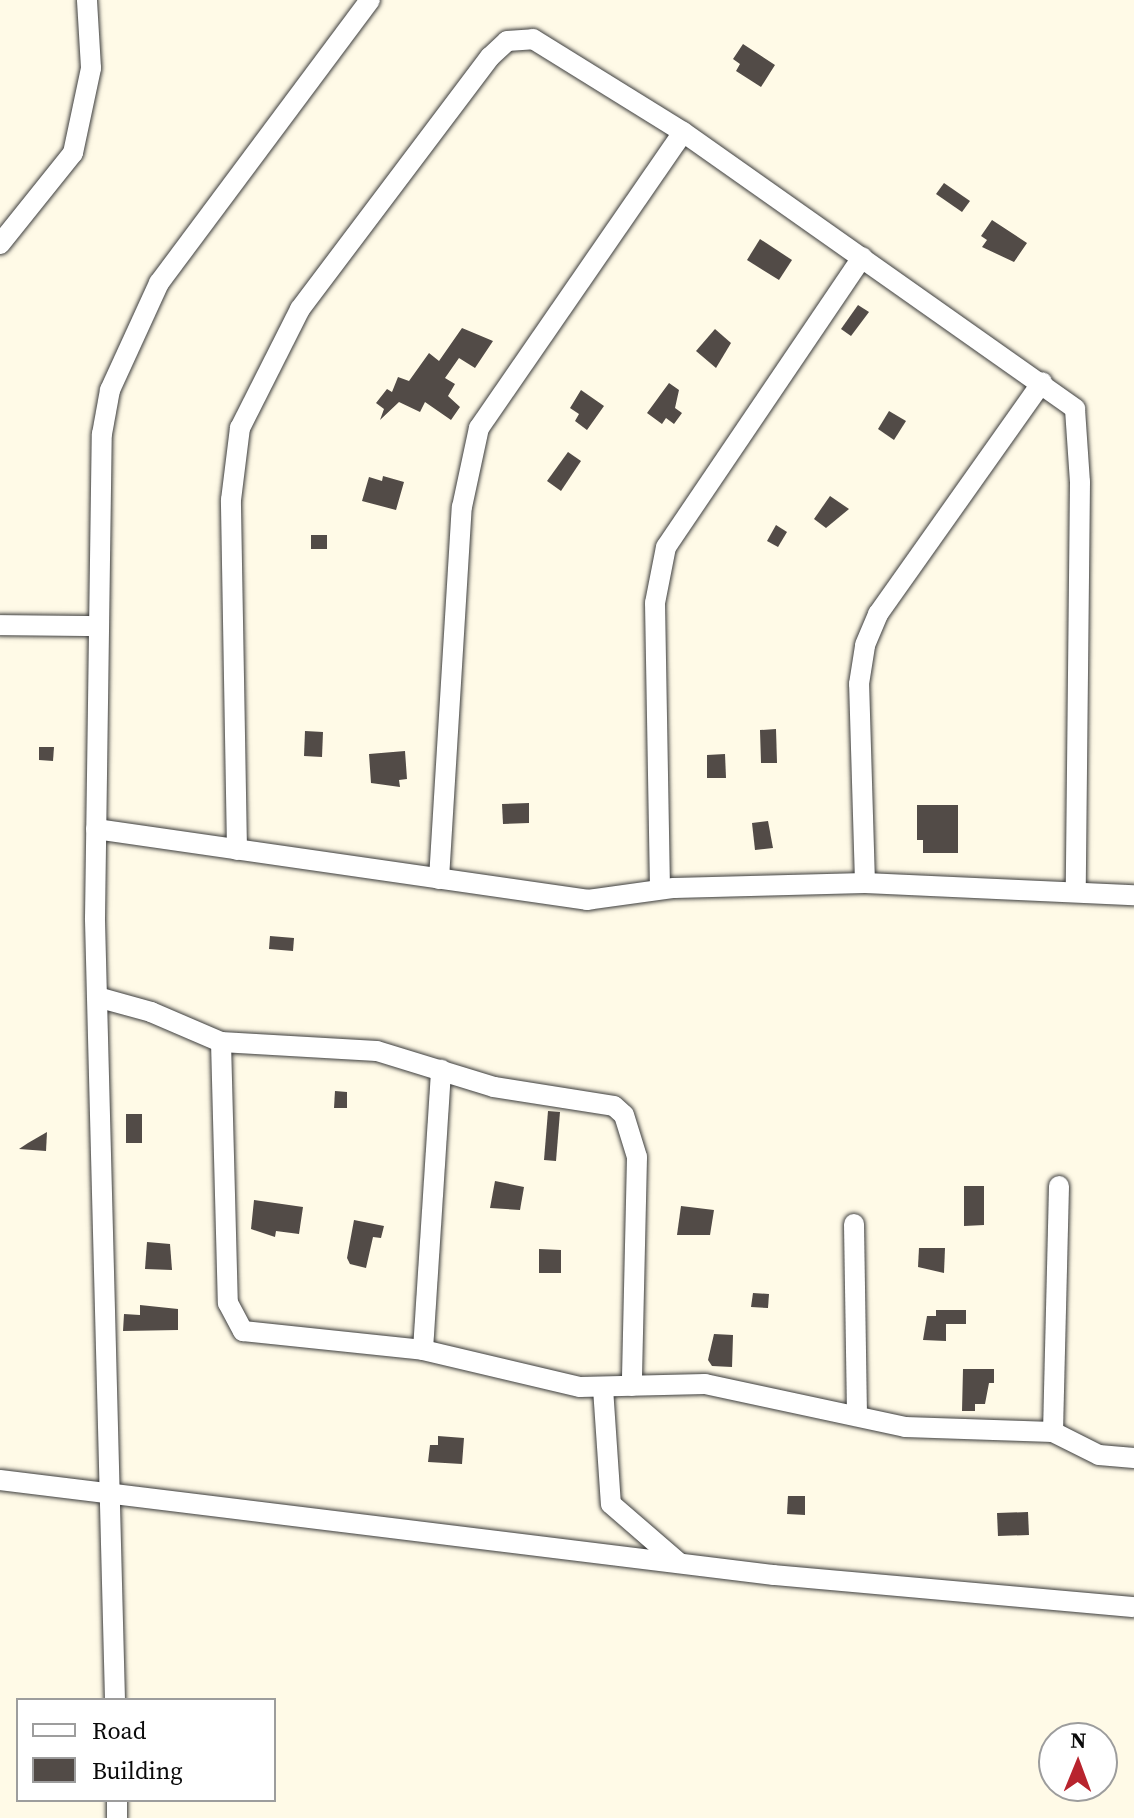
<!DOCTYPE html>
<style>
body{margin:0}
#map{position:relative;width:1134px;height:1818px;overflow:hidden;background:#fffae7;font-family:"Source Serif 4",serif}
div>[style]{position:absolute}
.building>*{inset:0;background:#524b47}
.roads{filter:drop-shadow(0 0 2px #3d3d3d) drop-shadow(0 0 2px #3d3d3d)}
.minor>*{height:20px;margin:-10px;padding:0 10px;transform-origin:10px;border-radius:10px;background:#fff}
span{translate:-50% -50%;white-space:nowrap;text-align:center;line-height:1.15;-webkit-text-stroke:8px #fff;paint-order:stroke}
.legend{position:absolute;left:16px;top:1698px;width:260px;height:104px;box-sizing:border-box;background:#fff;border:2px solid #9d9d9d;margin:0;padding:10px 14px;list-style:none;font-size:24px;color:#0a0a0a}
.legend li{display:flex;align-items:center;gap:16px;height:40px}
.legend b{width:40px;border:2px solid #9d9d9d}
.north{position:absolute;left:1038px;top:1722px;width:80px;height:80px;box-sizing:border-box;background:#fff;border:2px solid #9d9d9d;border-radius:50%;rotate:1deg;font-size:22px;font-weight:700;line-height:32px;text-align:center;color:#0a0a0a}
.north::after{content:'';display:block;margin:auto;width:28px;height:36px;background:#b8242e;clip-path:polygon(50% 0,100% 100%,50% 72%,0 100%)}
</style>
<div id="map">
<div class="building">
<i style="clip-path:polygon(743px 44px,775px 65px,761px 87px,736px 71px,740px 64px,733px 59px)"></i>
<i style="clip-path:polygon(944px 183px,970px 201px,962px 212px,936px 194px)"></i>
<i style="clip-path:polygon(992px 220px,1027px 243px,1014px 262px,982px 247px,987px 240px,981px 236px)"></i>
<i style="clip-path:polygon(760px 239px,792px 260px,779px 280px,747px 260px)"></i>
<i style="clip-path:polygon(858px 305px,869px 312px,851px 336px,841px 329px)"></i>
<i style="clip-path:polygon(462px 328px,493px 341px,475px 368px,459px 358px,445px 378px,455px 384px,448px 396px,460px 407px,451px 420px,425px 402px,420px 412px,399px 402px,380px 420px,384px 409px,376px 403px,387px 389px,392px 392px,398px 377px,409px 381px,429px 353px,439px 361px)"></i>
<i style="clip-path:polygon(715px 329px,731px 343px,716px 368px,696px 351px)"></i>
<i style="clip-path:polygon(669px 383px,679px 390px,675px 408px,682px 413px,674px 424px,666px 418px,662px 424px,647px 413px)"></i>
<i style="clip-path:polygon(581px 390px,604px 406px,587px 430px,575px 421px,579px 414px,570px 408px)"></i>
<i style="clip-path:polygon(889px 411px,906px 421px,894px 440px,878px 429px)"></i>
<i style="clip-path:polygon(568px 452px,581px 461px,561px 491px,547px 481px)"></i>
<i style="clip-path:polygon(383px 476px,404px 482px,396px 510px,362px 501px,369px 477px,382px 481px)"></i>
<i style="clip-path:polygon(830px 496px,849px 509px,826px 528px,814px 519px)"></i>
<i style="clip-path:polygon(776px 525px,787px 532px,778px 547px,767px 541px)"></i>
<i style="clip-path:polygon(311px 535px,327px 535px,327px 549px,311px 549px)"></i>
<i style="clip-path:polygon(776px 729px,777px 763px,761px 763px,760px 730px)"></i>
<i style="clip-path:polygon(305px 731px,323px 732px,322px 757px,304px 756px)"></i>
<i style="clip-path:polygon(39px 747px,54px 747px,53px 761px,39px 760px)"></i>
<i style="clip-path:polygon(405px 751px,407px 779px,399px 780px,400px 787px,371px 783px,369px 754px)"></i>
<i style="clip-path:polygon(725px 754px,726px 778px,707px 778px,707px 755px)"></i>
<i style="clip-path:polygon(529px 803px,529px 823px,503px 824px,502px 804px)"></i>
<i style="clip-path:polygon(917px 805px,958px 805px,958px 853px,923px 853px,923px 840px,917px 840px)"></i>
<i style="clip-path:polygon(768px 821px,773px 848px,755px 850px,752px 823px)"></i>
<i style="clip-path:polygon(270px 936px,294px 938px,293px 951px,269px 949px)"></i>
<i style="clip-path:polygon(335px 1091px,347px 1092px,347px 1108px,334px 1108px)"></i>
<i style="clip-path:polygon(548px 1111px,560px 1112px,556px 1161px,544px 1160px)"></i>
<i style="clip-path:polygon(126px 1114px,142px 1114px,142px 1143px,126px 1143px)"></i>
<i style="clip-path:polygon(47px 1132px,46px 1151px,19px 1149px,28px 1143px)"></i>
<i style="clip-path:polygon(495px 1181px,524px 1187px,520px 1210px,490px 1208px)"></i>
<i style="clip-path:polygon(964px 1186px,984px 1186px,984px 1225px,964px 1226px)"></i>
<i style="clip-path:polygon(254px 1200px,303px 1207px,299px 1234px,276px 1231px,275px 1237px,251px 1229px)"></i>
<i style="clip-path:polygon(681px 1206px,714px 1210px,710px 1235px,677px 1235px)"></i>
<i style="clip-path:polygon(354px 1220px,384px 1226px,381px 1238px,373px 1237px,366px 1268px,350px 1264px,347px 1258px)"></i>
<i style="clip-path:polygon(147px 1242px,170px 1244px,172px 1270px,145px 1269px)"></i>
<i style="clip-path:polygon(919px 1248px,945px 1248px,944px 1273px,918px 1267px)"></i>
<i style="clip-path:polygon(539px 1249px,561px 1250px,561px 1273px,539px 1273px)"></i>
<i style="clip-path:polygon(753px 1293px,769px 1294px,768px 1308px,751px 1307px)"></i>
<i style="clip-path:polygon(140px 1305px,178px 1309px,178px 1330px,123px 1331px,124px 1314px,140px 1315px)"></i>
<i style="clip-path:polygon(936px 1310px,966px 1310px,966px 1324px,946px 1324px,946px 1341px,923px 1340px,927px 1316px,936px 1316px)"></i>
<i style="clip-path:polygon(714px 1334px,733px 1335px,732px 1367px,712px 1366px,708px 1360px)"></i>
<i style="clip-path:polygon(963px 1369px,994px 1369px,994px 1383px,989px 1383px,985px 1404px,975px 1404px,975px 1411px,962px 1411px)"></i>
<i style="clip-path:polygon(438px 1436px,464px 1438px,462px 1464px,428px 1462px,430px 1445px,438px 1445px)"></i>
<i style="clip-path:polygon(788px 1496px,805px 1496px,805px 1515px,787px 1514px)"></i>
<i style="clip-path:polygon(1028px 1512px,1029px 1535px,998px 1536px,997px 1513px)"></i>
</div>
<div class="roads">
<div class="minor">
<i style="left:0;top:244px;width:117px;rotate:-51.3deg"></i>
<i style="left:73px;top:153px;width:87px;rotate:-78deg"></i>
<i style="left:91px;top:68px;width:68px;rotate:-93.4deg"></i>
<i style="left:0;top:625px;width:99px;rotate:0.6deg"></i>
<i style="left:96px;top:829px;width:496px;rotate:8.2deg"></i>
<i style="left:587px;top:900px;width:88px;rotate:-7.9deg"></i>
<i style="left:674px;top:888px;width:191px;rotate:-1.5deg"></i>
<i style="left:865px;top:883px;width:269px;rotate:2.6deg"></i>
<i style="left:237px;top:850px;width:350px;rotate:-91deg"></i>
<i style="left:231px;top:500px;width:73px;rotate:-82.9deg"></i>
<i style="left:240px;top:428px;width:133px;rotate:-63.2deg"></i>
<i style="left:300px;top:309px;width:316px;rotate:-53deg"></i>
<i style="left:490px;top:57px;width:23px;rotate:-43deg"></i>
<i style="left:507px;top:41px;width:26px;rotate:-4deg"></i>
<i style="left:533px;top:39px;width:176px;rotate:31.8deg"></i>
<i style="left:683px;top:132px;width:480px;rotate:35.2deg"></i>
<i style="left:1075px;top:409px;width:73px;rotate:86.1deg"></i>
<i style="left:1080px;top:482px;width:407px;rotate:90.6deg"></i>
<i style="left:439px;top:879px;width:373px;rotate:-86.5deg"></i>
<i style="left:462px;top:507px;width:81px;rotate:-77.9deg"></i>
<i style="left:479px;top:428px;width:359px;rotate:-55.4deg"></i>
<i style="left:865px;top:883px;width:199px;rotate:-91.7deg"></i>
<i style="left:859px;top:684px;width:39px;rotate:-81deg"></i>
<i style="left:865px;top:645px;width:34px;rotate:-67deg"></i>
<i style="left:878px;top:614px;width:284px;rotate:-54.7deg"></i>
<i style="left:660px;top:889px;width:286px;rotate:-91deg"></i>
<i style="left:655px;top:603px;width:57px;rotate:-78.9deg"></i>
<i style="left:666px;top:547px;width:350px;rotate:-55.9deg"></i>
<i style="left:97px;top:997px;width:56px;rotate:15.5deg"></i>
<i style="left:151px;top:1012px;width:76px;rotate:23.2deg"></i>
<i style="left:221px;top:1042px;width:261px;rotate:88.5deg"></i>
<i style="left:228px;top:1303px;width:32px;rotate:62deg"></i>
<i style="left:243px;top:1331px;width:181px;rotate:6deg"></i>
<i style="left:423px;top:1350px;width:161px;rotate:13.3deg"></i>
<i style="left:580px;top:1387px;width:125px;rotate:-1.4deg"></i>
<i style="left:705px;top:1384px;width:205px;rotate:12.1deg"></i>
<i style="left:905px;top:1427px;width:148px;rotate:1.9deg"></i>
<i style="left:1053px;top:1432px;width:51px;rotate:26.6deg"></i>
<i style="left:1099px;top:1455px;width:35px;rotate:5deg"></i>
<i style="left:221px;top:1042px;width:156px;rotate:3.3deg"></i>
<i style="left:377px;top:1051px;width:122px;rotate:17.1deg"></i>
<i style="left:494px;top:1087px;width:121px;rotate:9deg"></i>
<i style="left:614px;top:1106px;width:13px;rotate:42deg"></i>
<i style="left:624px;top:1115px;width:44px;rotate:72.8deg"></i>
<i style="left:637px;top:1157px;width:229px;rotate:91.3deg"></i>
<i style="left:854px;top:1224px;width:192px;rotate:89.1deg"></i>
<i style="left:423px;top:1350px;width:281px;rotate:-86.3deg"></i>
<i style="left:603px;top:1388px;width:116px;rotate:86.1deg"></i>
<i style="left:611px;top:1504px;width:90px;rotate:40.9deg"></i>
<i style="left:1053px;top:1432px;width:246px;rotate:-88.6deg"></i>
<i style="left:0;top:1480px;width:780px;rotate:7deg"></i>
<i style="left:774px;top:1575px;width:361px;rotate:5.1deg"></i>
<i style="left:115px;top:1700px;width:782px;rotate:-91.47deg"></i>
<i style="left:95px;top:918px;width:484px;rotate:-89.2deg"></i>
<i style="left:102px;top:434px;width:45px;rotate:-79.7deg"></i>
<i style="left:110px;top:390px;width:118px;rotate:-65.4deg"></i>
<i style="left:159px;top:283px;width:353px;rotate:-53.3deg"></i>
<i style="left:117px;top:1800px;width:18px;rotate:90deg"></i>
</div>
</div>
<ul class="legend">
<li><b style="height:10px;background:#fff"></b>Road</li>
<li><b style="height:22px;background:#524b47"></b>Building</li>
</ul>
<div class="north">N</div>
</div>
